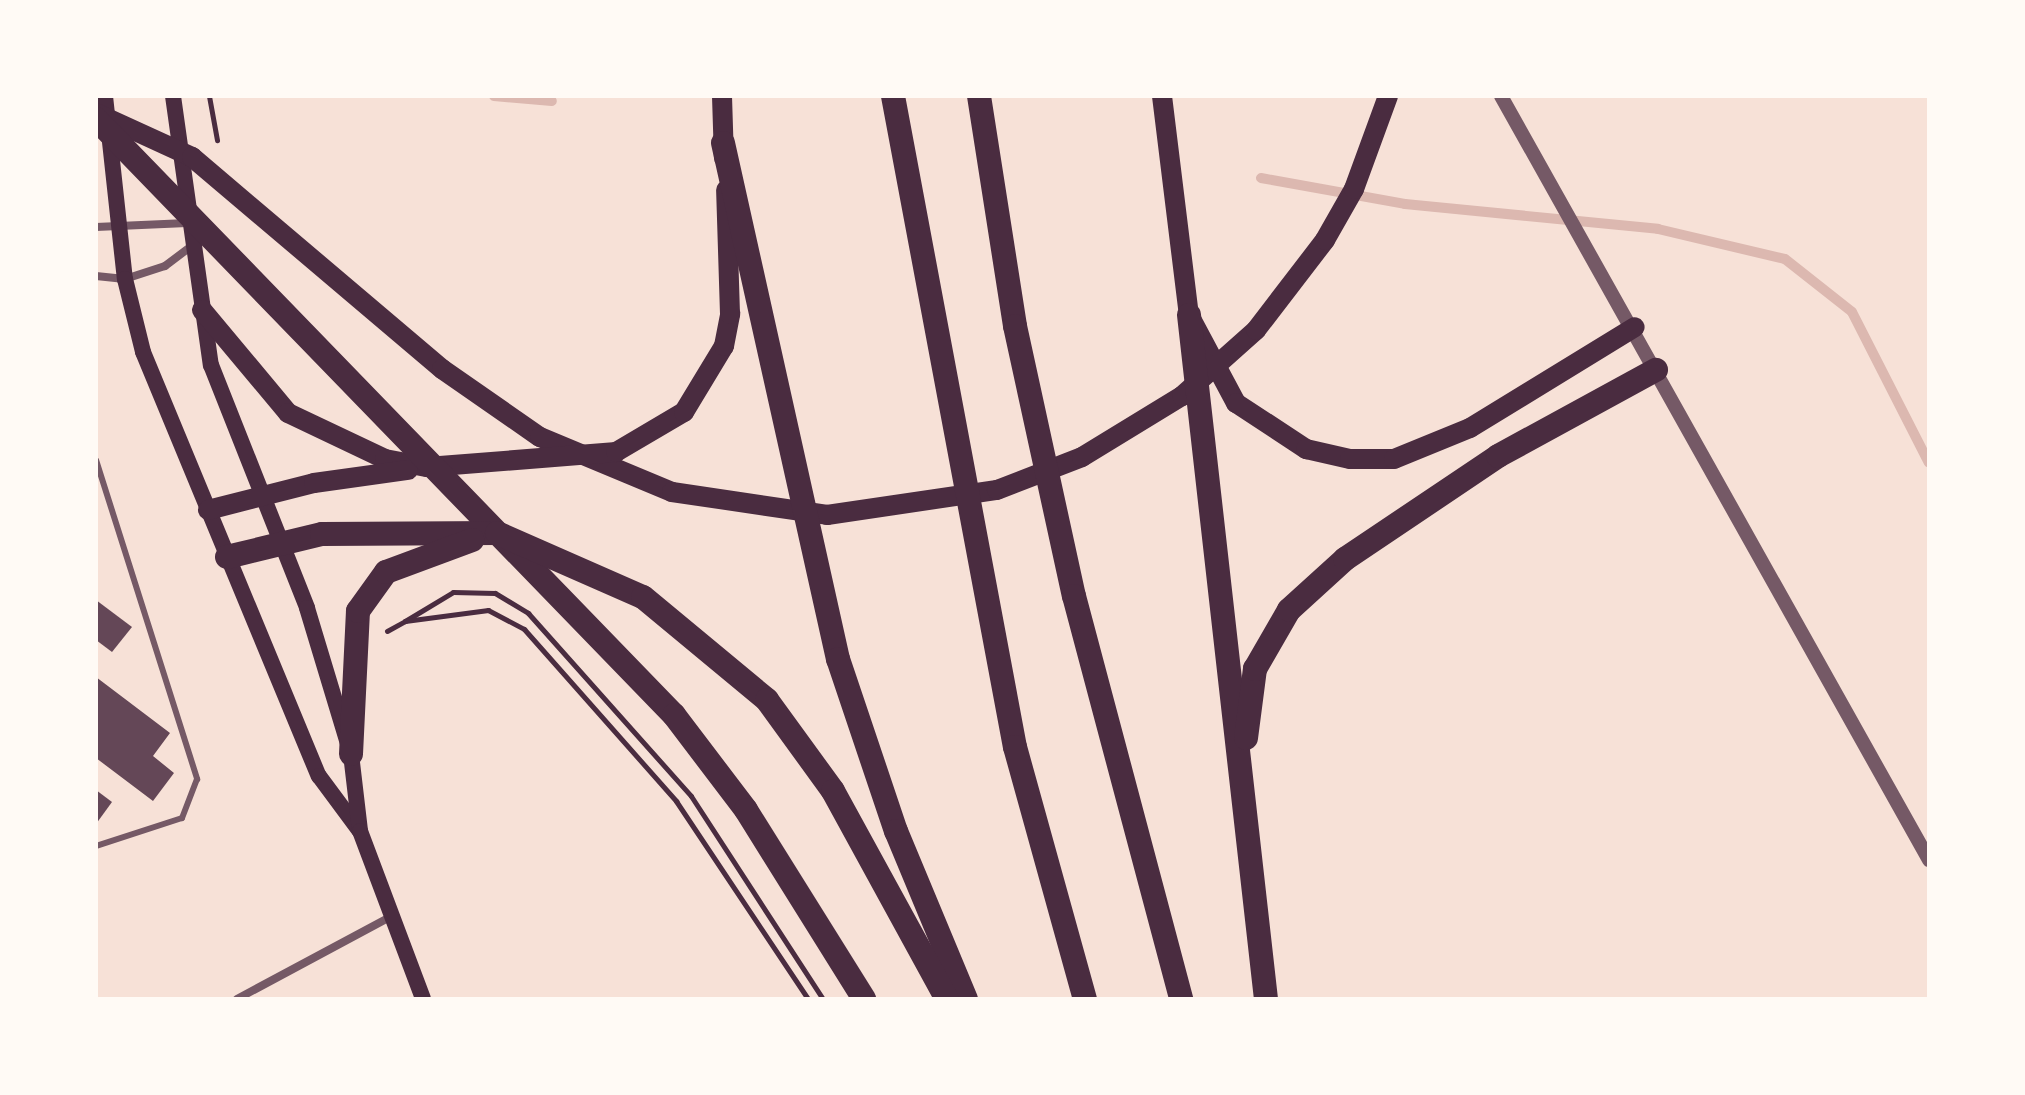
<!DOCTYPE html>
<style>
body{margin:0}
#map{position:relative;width:2025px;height:1095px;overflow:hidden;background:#f7e1d7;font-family:Inter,sans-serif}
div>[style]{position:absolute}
.stream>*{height:10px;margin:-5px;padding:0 5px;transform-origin:5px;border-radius:5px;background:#dcb8b0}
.building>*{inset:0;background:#644757}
.path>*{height:5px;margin:-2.5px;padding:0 2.5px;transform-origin:2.5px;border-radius:2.5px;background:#4a2c40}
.service>*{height:6px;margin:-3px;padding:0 3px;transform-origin:3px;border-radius:3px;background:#755966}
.minor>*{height:8px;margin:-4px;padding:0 4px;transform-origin:4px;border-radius:4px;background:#755966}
.tertiary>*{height:14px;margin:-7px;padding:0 7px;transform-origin:7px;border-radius:7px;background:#755966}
.secondary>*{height:16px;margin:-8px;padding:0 8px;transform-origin:8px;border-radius:8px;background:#4a2c40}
.primary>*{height:20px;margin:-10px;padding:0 10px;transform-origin:10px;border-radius:10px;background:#4a2c40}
.motorway>*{height:24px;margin:-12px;padding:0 12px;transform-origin:12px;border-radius:12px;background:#4a2c40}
span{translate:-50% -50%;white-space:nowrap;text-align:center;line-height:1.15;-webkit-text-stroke:6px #fffaf5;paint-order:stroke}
.frame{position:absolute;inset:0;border:98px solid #fffaf5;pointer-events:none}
</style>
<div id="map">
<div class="stream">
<i style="left:494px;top:96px;width:58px;rotate:4.9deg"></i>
<i style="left:1261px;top:178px;width:146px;rotate:10.2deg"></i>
<i style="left:1405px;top:204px;width:254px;rotate:5.6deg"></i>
<i style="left:1658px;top:229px;width:130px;rotate:13.3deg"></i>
<i style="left:1785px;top:259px;width:85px;rotate:38.3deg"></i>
<i style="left:1852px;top:312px;width:169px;rotate:63deg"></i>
</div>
<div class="building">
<i style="clip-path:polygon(96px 600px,132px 627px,112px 652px,96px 640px)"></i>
<i style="clip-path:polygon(96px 677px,170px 733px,153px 756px,174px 773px,153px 801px,96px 758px)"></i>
<i style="clip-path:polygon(96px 790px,112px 802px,96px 824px)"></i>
</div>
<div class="path">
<i style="left:209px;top:96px;width:45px;rotate:79.7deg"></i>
<i style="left:405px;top:621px;width:56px;rotate:-31.1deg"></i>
<i style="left:453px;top:592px;width:42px;rotate:1.4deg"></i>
<i style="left:495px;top:593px;width:39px;rotate:31deg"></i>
<i style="left:528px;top:613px;width:245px;rotate:48.3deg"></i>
<i style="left:691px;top:796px;width:242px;rotate:57deg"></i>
<i style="left:387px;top:631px;width:21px;rotate:-29deg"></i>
<i style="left:405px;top:621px;width:84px;rotate:-7.5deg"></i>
<i style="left:488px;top:610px;width:41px;rotate:27.8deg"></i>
<i style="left:524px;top:629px;width:230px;rotate:48.5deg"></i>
<i style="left:676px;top:801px;width:238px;rotate:56.3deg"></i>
</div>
<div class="service">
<i style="left:96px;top:460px;width:335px;rotate:72.4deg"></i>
<i style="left:197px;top:779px;width:42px;rotate:111deg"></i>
<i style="left:182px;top:818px;width:90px;rotate:162deg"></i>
</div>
<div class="minor">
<i style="left:96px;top:227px;width:91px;rotate:-2.5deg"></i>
<i style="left:96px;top:276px;width:29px;rotate:6deg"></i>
<i style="left:125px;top:279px;width:42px;rotate:-18deg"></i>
<i style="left:165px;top:266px;width:35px;rotate:-37deg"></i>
<i style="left:237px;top:999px;width:171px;rotate:-28.2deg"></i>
</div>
<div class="tertiary">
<i style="left:1501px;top:96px;width:876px;rotate:60.74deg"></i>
</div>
<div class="secondary">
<i style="left:105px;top:96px;width:184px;rotate:83.8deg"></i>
<i style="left:125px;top:279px;width:75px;rotate:76.1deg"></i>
<i style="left:143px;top:352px;width:459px;rotate:67.5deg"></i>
<i style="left:319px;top:776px;width:67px;rotate:53.5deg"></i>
<i style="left:173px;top:96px;width:272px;rotate:82deg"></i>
<i style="left:211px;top:365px;width:261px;rotate:68.4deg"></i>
<i style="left:307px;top:608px;width:152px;rotate:73.2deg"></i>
<i style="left:351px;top:754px;width:78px;rotate:83.3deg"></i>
<i style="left:360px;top:831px;width:179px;rotate:69.4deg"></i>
</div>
<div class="primary">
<i style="left:722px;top:96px;width:62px;rotate:88.2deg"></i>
<i style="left:1162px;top:96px;width:221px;rotate:83deg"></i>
<i style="left:1189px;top:315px;width:100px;rotate:61.9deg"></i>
<i style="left:1236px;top:403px;width:84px;rotate:33.3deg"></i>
<i style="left:1306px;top:449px;width:45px;rotate:12.8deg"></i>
<i style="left:1350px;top:459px;width:44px"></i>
<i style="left:1394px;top:459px;width:82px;rotate:-22.2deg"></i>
<i style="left:1470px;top:428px;width:193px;rotate:-31.5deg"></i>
<i style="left:96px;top:113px;width:106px;rotate:24.6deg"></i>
<i style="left:192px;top:157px;width:328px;rotate:40.3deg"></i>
<i style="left:442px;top:369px;width:119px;rotate:34.8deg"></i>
<i style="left:540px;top:437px;width:143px;rotate:22.6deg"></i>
<i style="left:672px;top:492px;width:157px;rotate:8.4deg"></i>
<i style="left:827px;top:515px;width:172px;rotate:-8.4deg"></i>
<i style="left:997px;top:490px;width:91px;rotate:-21.2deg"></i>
<i style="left:1082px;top:457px;width:117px;rotate:-31.4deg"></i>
<i style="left:1182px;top:396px;width:99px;rotate:-41.7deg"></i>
<i style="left:1256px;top:330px;width:113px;rotate:-52.5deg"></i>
<i style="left:1325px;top:240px;width:59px;rotate:-60.4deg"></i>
<i style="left:1354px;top:189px;width:99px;rotate:-69.9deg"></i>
<i style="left:202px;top:310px;width:134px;rotate:50.1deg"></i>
<i style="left:288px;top:413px;width:107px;rotate:25.4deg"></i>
<i style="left:385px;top:459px;width:43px;rotate:10.8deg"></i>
<i style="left:427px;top:467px;width:190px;rotate:-4.5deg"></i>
<i style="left:616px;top:452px;width:79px;rotate:-30.5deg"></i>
<i style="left:684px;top:412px;width:77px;rotate:-58.8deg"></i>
<i style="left:724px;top:346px;width:33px;rotate:-79deg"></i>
<i style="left:730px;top:314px;width:124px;rotate:-91.8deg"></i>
<i style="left:208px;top:510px;width:109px;rotate:-14.3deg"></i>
<i style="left:314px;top:483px;width:95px;rotate:-7.9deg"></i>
</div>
<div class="motorway">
<i style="left:893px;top:96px;width:662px;rotate:79.39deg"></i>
<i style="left:1015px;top:747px;width:262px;rotate:74.5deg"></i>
<i style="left:979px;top:96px;width:233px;rotate:81.1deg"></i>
<i style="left:1015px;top:326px;width:276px;rotate:77.7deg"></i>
<i style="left:1074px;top:596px;width:417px;rotate:75.1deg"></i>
<i style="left:96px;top:119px;width:830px;rotate:45.88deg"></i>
<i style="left:674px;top:715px;width:119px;rotate:52.8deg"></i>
<i style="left:746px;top:810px;width:223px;rotate:58deg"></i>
<i style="left:723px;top:143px;width:529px;rotate:77.44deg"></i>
<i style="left:838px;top:659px;width:182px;rotate:71.4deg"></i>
<i style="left:896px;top:831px;width:182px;rotate:67.4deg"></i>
<i style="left:1189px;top:315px;width:688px;rotate:83.58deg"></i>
<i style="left:227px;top:557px;width:98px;rotate:-13.6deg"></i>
<i style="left:322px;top:534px;width:175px;rotate:-0.3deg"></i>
<i style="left:497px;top:533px;width:159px;rotate:23.7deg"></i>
<i style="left:643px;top:597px;width:161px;rotate:39.7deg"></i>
<i style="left:767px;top:700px;width:112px;rotate:54deg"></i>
<i style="left:833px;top:791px;width:237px;rotate:61.3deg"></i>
<i style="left:1246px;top:738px;width:70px;rotate:-82.6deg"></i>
<i style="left:1255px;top:669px;width:68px;rotate:-60deg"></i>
<i style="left:1289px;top:610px;width:76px;rotate:-42.3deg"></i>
<i style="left:1345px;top:559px;width:184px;rotate:-33.9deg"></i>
<i style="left:1498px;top:456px;width:180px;rotate:-28.6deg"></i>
<i style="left:351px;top:754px;width:143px;rotate:-87.2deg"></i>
<i style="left:358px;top:611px;width:48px;rotate:-54.3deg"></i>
<i style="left:386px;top:572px;width:92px;rotate:-20.4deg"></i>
</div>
<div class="frame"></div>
</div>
